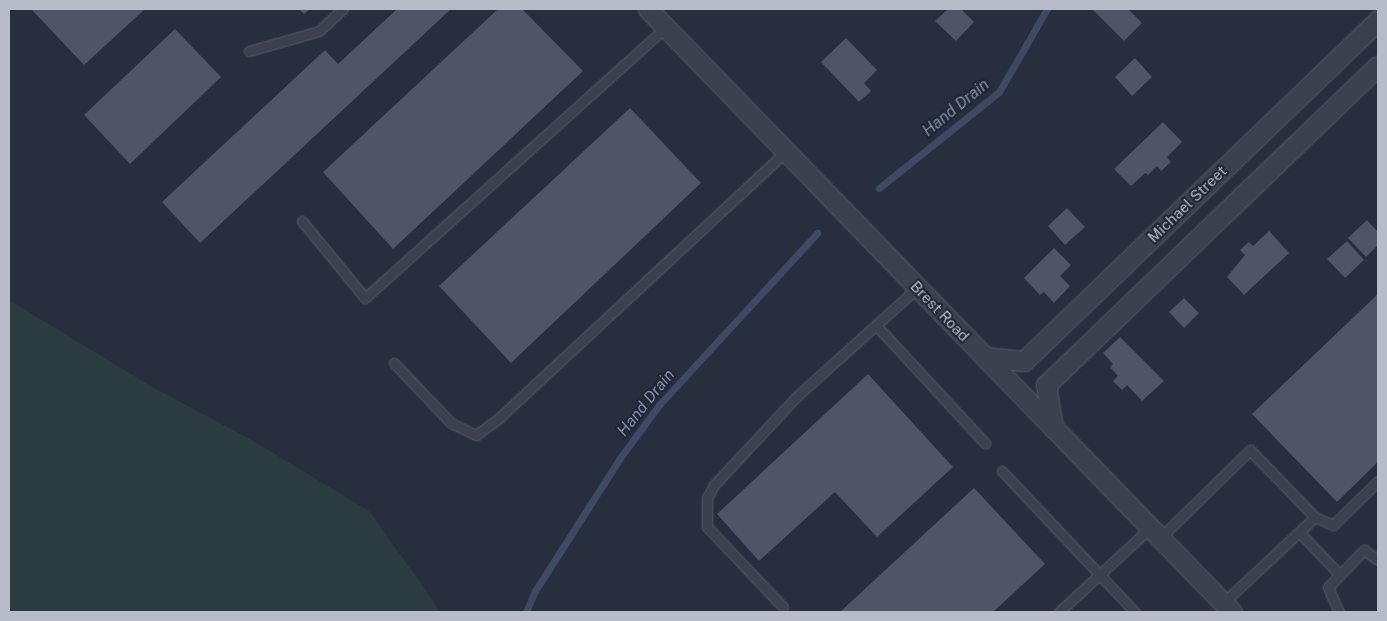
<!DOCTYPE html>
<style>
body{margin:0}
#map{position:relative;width:1387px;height:621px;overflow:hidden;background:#272e3d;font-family:"Public Sans",sans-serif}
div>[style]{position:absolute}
.green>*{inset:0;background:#2a3c40}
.stream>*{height:7px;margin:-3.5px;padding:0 3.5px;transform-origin:3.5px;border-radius:3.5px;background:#3e4a65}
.building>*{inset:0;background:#4d5566}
.roads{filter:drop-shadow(0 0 1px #585e6b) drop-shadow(0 0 1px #585e6b)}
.service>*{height:9px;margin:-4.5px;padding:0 4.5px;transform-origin:4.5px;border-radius:4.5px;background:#3b414e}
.minor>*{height:19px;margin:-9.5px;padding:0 9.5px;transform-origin:9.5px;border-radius:9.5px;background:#3b414e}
span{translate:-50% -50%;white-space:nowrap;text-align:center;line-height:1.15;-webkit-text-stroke:4px #1f2533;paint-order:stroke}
.street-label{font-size:15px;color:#b7bcc8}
.water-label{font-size:16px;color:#818fae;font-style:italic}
.frame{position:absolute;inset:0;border:10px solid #b7bcc8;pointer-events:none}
</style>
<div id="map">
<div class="green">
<i style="clip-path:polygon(9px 300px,149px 385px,255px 442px,369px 511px,437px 606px,437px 612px,9px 612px)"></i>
</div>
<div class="stream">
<i style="left:879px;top:188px;width:154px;rotate:-38.7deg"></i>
<i style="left:999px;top:92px;width:96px;rotate:-60deg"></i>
<i style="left:526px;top:612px;width:23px;rotate:-67deg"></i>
<i style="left:535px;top:591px;width:158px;rotate:-57.4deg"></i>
<i style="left:620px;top:458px;width:66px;rotate:-53.7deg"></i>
<i style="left:659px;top:405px;width:234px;rotate:-47.4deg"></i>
</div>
<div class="building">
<i style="clip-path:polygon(31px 9px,145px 9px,84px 65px)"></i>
<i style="clip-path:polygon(299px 9px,310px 9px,304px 14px)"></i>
<i style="clip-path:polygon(397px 9px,451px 9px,200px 243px,162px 202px,325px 50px,338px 64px)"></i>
<i style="clip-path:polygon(498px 9px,522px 9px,583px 71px,393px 249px,323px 172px)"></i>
<i style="clip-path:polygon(948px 9px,961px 9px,974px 22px,956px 41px,935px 21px)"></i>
<i style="clip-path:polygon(1092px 9px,1128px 9px,1142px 23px,1124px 41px)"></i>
<i style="clip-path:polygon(175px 29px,221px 77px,130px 164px,84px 115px)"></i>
<i style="clip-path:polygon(846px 38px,877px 70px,864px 83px,871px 91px,859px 102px,821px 62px)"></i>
<i style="clip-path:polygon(1135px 58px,1152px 77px,1132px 96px,1115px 77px)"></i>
<i style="clip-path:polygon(630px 108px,701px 183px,511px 363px,439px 286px)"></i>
<i style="clip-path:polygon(1163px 122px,1182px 142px,1167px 157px,1171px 162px,1161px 171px,1157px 166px,1148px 175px,1145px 173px,1131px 186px,1114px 169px)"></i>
<i style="clip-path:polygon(1067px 208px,1085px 227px,1065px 245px,1048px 226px)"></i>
<i style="clip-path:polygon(1367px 220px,1378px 232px,1378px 245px,1366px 257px,1348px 238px)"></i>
<i style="clip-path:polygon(1269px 231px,1289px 253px,1244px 295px,1227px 277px,1245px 255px,1240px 250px,1249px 242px,1253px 246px)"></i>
<i style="clip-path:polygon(1347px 241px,1364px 260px,1345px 278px,1327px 259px)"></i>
<i style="clip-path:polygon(1054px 248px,1071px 265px,1060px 276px,1070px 286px,1054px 303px,1044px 292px,1040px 295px,1024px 278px)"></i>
<i style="clip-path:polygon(1378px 294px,1378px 462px,1337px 502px,1252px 414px)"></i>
<i style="clip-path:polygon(1184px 298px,1199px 313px,1184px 328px,1169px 312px)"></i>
<i style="clip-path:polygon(1120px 337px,1164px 381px,1142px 401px,1127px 385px,1122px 390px,1113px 381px,1118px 376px,1110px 367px,1113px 364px,1103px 353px)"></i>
<i style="clip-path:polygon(868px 374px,953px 467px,877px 537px,835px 492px,759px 561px,717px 514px)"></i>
<i style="clip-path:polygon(974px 488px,1045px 564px,993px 612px,840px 612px)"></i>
</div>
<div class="roads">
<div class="service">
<i style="left:249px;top:51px;width:73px;rotate:-15.9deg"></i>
<i style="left:319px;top:31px;width:33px;rotate:-43deg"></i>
<i style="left:302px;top:221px;width:99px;rotate:50.7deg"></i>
<i style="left:365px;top:298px;width:405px;rotate:-42deg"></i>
<i style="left:876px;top:325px;width:161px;rotate:47.3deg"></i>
<i style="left:394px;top:363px;width:83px;rotate:46.5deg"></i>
<i style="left:451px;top:423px;width:28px;rotate:26deg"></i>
<i style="left:476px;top:435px;width:29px;rotate:-36deg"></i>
<i style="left:499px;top:418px;width:392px;rotate:-42.9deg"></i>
<i style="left:1002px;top:471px;width:194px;rotate:46.7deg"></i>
<i style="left:1315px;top:517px;width:20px;rotate:24deg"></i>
<i style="left:1333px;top:525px;width:63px;rotate:-44.4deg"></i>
<i style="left:1299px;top:532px;width:59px;rotate:46.4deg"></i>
<i style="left:1160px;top:538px;width:126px;rotate:-44.4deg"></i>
<i style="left:1250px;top:450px;width:93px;rotate:45.9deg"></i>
<i style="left:1315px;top:517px;width:126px;rotate:136.9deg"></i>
<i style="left:783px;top:607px;width:110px;rotate:-133.5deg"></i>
<i style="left:707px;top:527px;width:29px;rotate:-90deg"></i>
<i style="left:707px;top:498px;width:15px;rotate:-62deg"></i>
<i style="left:714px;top:485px;width:120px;rotate:-47deg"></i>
<i style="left:796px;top:397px;width:163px;rotate:-42deg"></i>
<i style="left:1059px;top:612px;width:124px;rotate:-42.7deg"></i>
<i style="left:1339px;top:612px;width:27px;rotate:-114deg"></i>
<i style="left:1328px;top:587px;width:52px;rotate:-45.8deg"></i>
<i style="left:1364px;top:550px;width:17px;rotate:36deg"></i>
</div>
<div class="minor">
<i style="left:648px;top:9px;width:839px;rotate:45.92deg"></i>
<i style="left:985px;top:357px;width:39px;rotate:6deg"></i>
<i style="left:1024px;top:361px;width:492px;rotate:-43.9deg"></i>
<i style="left:1053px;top:428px;width:44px;rotate:-99.2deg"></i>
<i style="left:1046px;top:385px;width:460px;rotate:-43.9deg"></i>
</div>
</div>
<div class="street-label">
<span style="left:1187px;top:204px;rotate:-44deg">Michael Street</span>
<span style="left:940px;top:311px;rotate:46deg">Brest Road</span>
</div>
<div class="water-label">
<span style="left:956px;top:108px;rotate:-39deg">Hand Drain</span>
<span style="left:646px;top:403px;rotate:-51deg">Hand Drain</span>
</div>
<div class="frame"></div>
</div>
